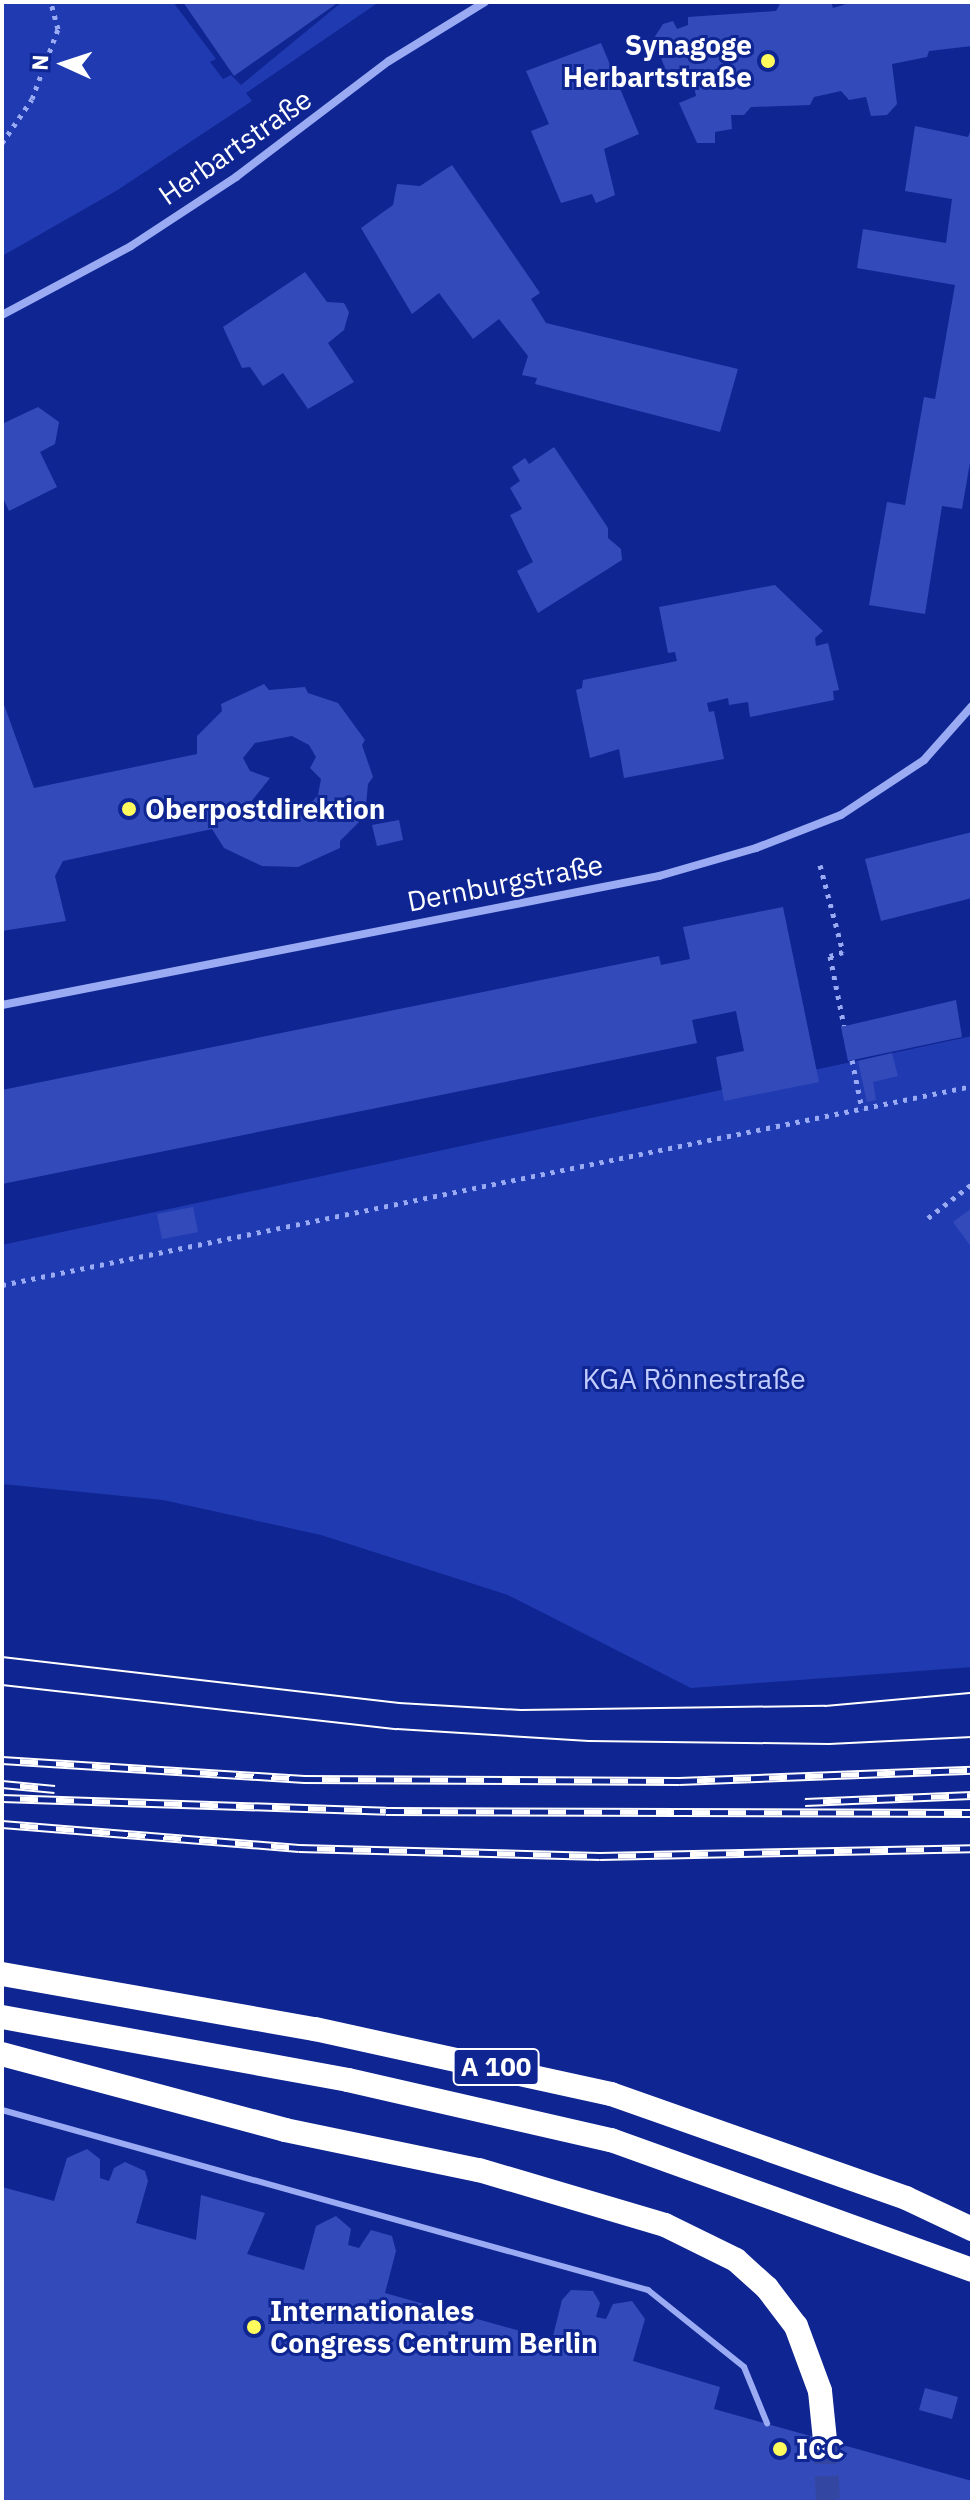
<!DOCTYPE html>
<meta charset="utf-8">
<style>
body{margin:0}
#map{position:relative;width:974px;height:2504px;overflow:hidden;background:#0f2592;font-family:"IBM Plex Sans",sans-serif}
div>[style]{position:absolute}
.green>*{inset:0;background:#203bb2}
.building>*{inset:0;background:#334bba}
.highway-tunnel>*{height:24px;margin-top:-12px;transform-origin:0;background:repeating-linear-gradient(90deg,#3346a2 0 24px,transparent 0 36px)}
.path>*{height:5px;margin-top:-2.5px;transform-origin:0;background:repeating-linear-gradient(90deg,#9aabf4 0 4px,transparent 0 10px)}
.lane>*{height:6px;margin:-3px;padding:0 3px;transform-origin:3px;border-radius:3px;background:#9aabf4}
.street>*{height:8px;margin:-4px;padding:0 4px;transform-origin:4px;border-radius:4px;background:#9aabf4}
.highway>*{height:24px;margin:-12px;padding:0 12px;transform-origin:12px;border-radius:12px;background:#fff}
.tram>*{height:2px;margin:-1px;padding:0 1px;transform-origin:1px;border-radius:1px;background:#fff}
.rail>*{height:9px;margin-top:-4.5px;transform-origin:0;background:repeating-linear-gradient(90deg,#0f2592 0 18px,#fff 0 36px);box-sizing:border-box;border-block:2px solid #fff}
.dots>*{width:22px;height:22px;translate:-50% -50%;box-sizing:border-box;border:4px solid #0f2592;border-radius:50%}
span{translate:-50% -50%;white-space:nowrap;text-align:center;line-height:1.15;-webkit-text-stroke:6px #0f2592;paint-order:stroke}
.shield-label span{padding:2px 6px;background:#0f2592;border:2px solid;border-radius:6px;-webkit-text-stroke-width:0}
.shield-label{font-size:26px;color:#fff;font-weight:700}
.poi-label{font-size:28px;color:#fff;font-weight:700}
.right{translate:-100% -50%;text-align:right}
.left{translate:0 -50%;text-align:left}
.street-label{font-size:28px;color:#fff}
.park-label{font-size:28px;color:#c2cdfe}
.frame{position:absolute;inset:0;border:4px solid #fff;pointer-events:none}
.north{position:absolute;left:24px;top:24px;width:80px;height:80px;-webkit-text-stroke:6px #0f2592;paint-order:stroke;rotate:273deg;font-size:22px;font-weight:700;line-height:32px;text-align:center;color:#fff}
.north::after{content:'';display:block;margin:auto;width:28px;height:36px;background:#fff;clip-path:polygon(50% 0,100% 100%,50% 72%,0 100%)}
</style>
<div id="map">
<div class="green">
<i style="clip-path:polygon(2px 2px,173px 2px,216px 59px,210px 62px,223px 79px,231px 75px,241px 85px,342px 2px,379px 2px,246px 93px,252px 101px,116px 191px,2px 256px)"></i>
<i style="clip-path:polygon(972px 1036px,972px 1667px,691px 1688px,508px 1595px,321px 1535px,163px 1500px,2px 1484px,2px 1245px)"></i>
</div>
<div class="building">
<i style="clip-path:polygon(183px 2px,335px 2px,336px 4px,234px 76px)"></i>
<i style="clip-path:polygon(781px 2px,831px 2px,833px 8px,853px 2px,972px 2px,972px 46px,929px 51px,927px 57px,892px 64px,897px 104px,887px 115px,871px 116px,866px 97px,849px 100px,841px 91px,814px 97px,810px 105px,751px 107px,744px 115px,731px 115px,732px 129px,715px 132px,715px 143px,697px 143px,679px 103px,696px 96px,692px 76px,669px 80px,654px 38px,663px 24px,673px 21px,677px 29px,688px 25px,688px 17px,776px 11px)"></i>
<i style="clip-path:polygon(601px 43px,639px 134px,604px 149px,615px 195px,596px 203px,592px 194px,561px 203px,531px 131px,549px 124px,526px 71px)"></i>
<i style="clip-path:polygon(915px 126px,968px 137px,972px 127px,972px 451px,962px 509px,942px 506px,925px 614px,869px 605px,887px 502px,905px 505px,924px 397px,935px 399px,955px 285px,857px 268px,863px 229px,946px 243px,952px 199px,905px 191px)"></i>
<i style="clip-path:polygon(452px 165px,540px 293px,531px 299px,546px 323px,738px 369px,720px 432px,535px 384px,537px 378px,522px 375px,528px 356px,499px 319px,473px 339px,439px 293px,412px 314px,361px 228px,393px 205px,397px 184px,420px 186px)"></i>
<i style="clip-path:polygon(305px 272px,327px 302px,344px 303px,349px 312px,344px 330px,328px 343px,354px 382px,308px 409px,283px 373px,263px 386px,250px 367px,242px 368px,223px 327px)"></i>
<i style="clip-path:polygon(38px 407px,59px 422px,55px 444px,40px 452px,57px 487px,9px 511px,2px 496px,2px 424px)"></i>
<i style="clip-path:polygon(554px 447px,608px 528px,608px 538px,621px 549px,622px 560px,538px 613px,517px 571px,533px 562px,510px 515px,522px 509px,510px 488px,520px 481px,512px 467px,525px 458px,529px 464px)"></i>
<i style="clip-path:polygon(775px 585px,823px 631px,815px 638px,816px 646px,828px 643px,839px 690px,833px 691px,834px 700px,750px 717px,748px 702px,729px 705px,728px 698px,707px 703px,709px 712px,714px 711px,724px 759px,624px 778px,619px 749px,590px 758px,576px 690px,582px 688px,583px 680px,677px 661px,675px 652px,668px 653px,659px 607px)"></i>
<i style="clip-path:polygon(evenodd,264px 684px,269px 690px,305px 687px,308px 693px,338px 703px,365px 740px,362px 745px,373px 777px,368px 784px,365px 816px,340px 841px,340px 848px,298px 867px,262px 866px,224px 848px,212px 829px,63px 861px,55px 876px,66px 921px,2px 931px,2px 699px,34px 788px,197px 754px,197px 736px,222px 711px,221px 704px,264px 684px,292px 736px,309px 745px,316px 757px,310px 768px,321px 779px,318px 795px,306px 809px,271px 817px,250px 803px,270px 778px,250px 771px,243px 758px,255px 743px,292px 736px)"></i>
<i style="clip-path:polygon(399px 820px,403px 840px,377px 846px,372px 825px)"></i>
<i style="clip-path:polygon(972px 832px,972px 898px,881px 921px,865px 859px)"></i>
<i style="clip-path:polygon(783px 907px,819px 1082px,724px 1101px,716px 1057px,744px 1051px,736px 1011px,692px 1020px,697px 1043px,2px 1184px,2px 1090px,659px 956px,661px 965px,690px 959px,683px 927px)"></i>
<i style="clip-path:polygon(956px 1000px,962px 1037px,848px 1061px,841px 1027px)"></i>
<i style="clip-path:polygon(892px 1053px,898px 1076px,873px 1082px,876px 1100px,867px 1102px,858px 1061px)"></i>
<i style="clip-path:polygon(193px 1207px,198px 1232px,162px 1239px,157px 1214px)"></i>
<i style="clip-path:polygon(972px 1208px,972px 1248px,953px 1222px)"></i>
<i style="clip-path:polygon(87px 2149px,100px 2159px,100px 2178px,109px 2181px,114px 2168px,125px 2162px,145px 2171px,148px 2181px,136px 2223px,196px 2240px,201px 2195px,265px 2213px,247px 2254px,304px 2270px,316px 2226px,336px 2216px,351px 2229px,348px 2245px,359px 2248px,371px 2230px,392px 2236px,396px 2251px,385px 2293px,552px 2340px,562px 2300px,571px 2290px,593px 2291px,600px 2303px,596px 2317px,606px 2319px,613px 2304px,632px 2301px,645px 2319px,633px 2361px,720px 2387px,714px 2409px,972px 2481px,972px 2502px,2px 2502px,2px 2187px,54px 2201px,67px 2158px)"></i>
<i style="clip-path:polygon(925px 2388px,958px 2397px,952px 2419px,919px 2410px)"></i>
</div>
<div class="highway-tunnel">
<i style="left:825px;top:2440px;width:62px;rotate:87.2deg"></i>
</div>
<div class="path">
<i style="left:2px;top:143px;width:53px;rotate:-55.7deg"></i>
<i style="left:32px;top:99px;width:75px;rotate:-69.6deg"></i>
<i style="left:58px;top:29px;width:28px;rotate:-105deg"></i>
<i style="left:820px;top:865px;width:90px;rotate:75.2deg"></i>
<i style="left:843px;top:952px;width:14px;rotate:163deg"></i>
<i style="left:830px;top:956px;width:71px;rotate:78.7deg"></i>
<i style="left:852px;top:1060px;width:50px;rotate:78.5deg"></i>
<i style="left:928px;top:1218px;width:56px;rotate:-37.7deg"></i>
<i style="left:2px;top:1285px;width:990px;rotate:-11.59deg"></i>
</div>
<div class="lane">
<i style="left:2px;top:2110px;width:671px;rotate:15.57deg"></i>
<i style="left:648px;top:2290px;width:123px;rotate:38.7deg"></i>
<i style="left:744px;top:2367px;width:61px;rotate:67.7deg"></i>
</div>
<div class="street">
<i style="left:2px;top:315px;width:146px;rotate:-28.1deg"></i>
<i style="left:131px;top:246px;width:126px;rotate:-33.3deg"></i>
<i style="left:236px;top:177px;width:192px;rotate:-37.2deg"></i>
<i style="left:389px;top:61px;width:113px;rotate:-31.6deg"></i>
<i style="left:2px;top:1005px;width:670px;rotate:-11.11deg"></i>
<i style="left:659px;top:876px;width:101px;rotate:-16.1deg"></i>
<i style="left:756px;top:848px;width:91px;rotate:-21.2deg"></i>
<i style="left:841px;top:815px;width:100px;rotate:-33.5deg"></i>
<i style="left:924px;top:760px;width:72px;rotate:-48.4deg"></i>
</div>
<div class="highway">
<i style="left:2px;top:1974px;width:318px;rotate:10deg"></i>
<i style="left:315px;top:2029px;width:303px;rotate:12.4deg"></i>
<i style="left:611px;top:2094px;width:313px;rotate:19.4deg"></i>
<i style="left:906px;top:2198px;width:73px;rotate:25.2deg"></i>
<i style="left:2px;top:2017px;width:352px;rotate:10.3deg"></i>
<i style="left:348px;top:2080px;width:270px;rotate:12.9deg"></i>
<i style="left:611px;top:2140px;width:384px;rotate:19.8deg"></i>
<i style="left:2px;top:2054px;width:293px;rotate:15deg"></i>
<i style="left:285px;top:2130px;width:198px;rotate:11.7deg"></i>
<i style="left:479px;top:2170px;width:194px;rotate:16.5deg"></i>
<i style="left:665px;top:2225px;width:79px;rotate:26.2deg"></i>
<i style="left:736px;top:2260px;width:42px;rotate:42.1deg"></i>
<i style="left:767px;top:2288px;width:48px;rotate:52.7deg"></i>
<i style="left:796px;top:2326px;width:69px;rotate:69.7deg"></i>
<i style="left:820px;top:2391px;width:49px;rotate:84.2deg"></i>
</div>
<div class="tram">
<i style="left:2px;top:1657px;width:400px;rotate:6.6deg"></i>
<i style="left:399px;top:1703px;width:122px;rotate:3.3deg"></i>
<i style="left:521px;top:1710px;width:304px;rotate:-0.8deg"></i>
<i style="left:825px;top:1706px;width:148px;rotate:-5.1deg"></i>
<i style="left:2px;top:1685px;width:397px;rotate:6.4deg"></i>
<i style="left:397px;top:1729px;width:192px;rotate:3.6deg"></i>
<i style="left:589px;top:1741px;width:240px;rotate:0.7deg"></i>
<i style="left:829px;top:1744px;width:143px;rotate:-2.8deg"></i>
</div>
<div class="rail">
<i style="left:2px;top:1760px;width:303px;rotate:3.6deg"></i>
<i style="left:304px;top:1779px;width:375px;rotate:0.3deg"></i>
<i style="left:679px;top:1781px;width:293px;rotate:-2.2deg"></i>
<i style="left:2px;top:1784px;width:53px;rotate:5.4deg"></i>
<i style="left:2px;top:1798px;width:384px;rotate:1.9deg"></i>
<i style="left:386px;top:1811px;width:586px;rotate:0.2deg"></i>
<i style="left:805px;top:1802px;width:167px;rotate:-2.4deg"></i>
<i style="left:2px;top:1824px;width:298px;rotate:4.6deg"></i>
<i style="left:299px;top:1848px;width:301px;rotate:1.5deg"></i>
<i style="left:600px;top:1856px;width:372px;rotate:-1.2deg"></i>
</div>
<div class="dots">
<i style="left:768px;top:61px;background:#fffb5d"></i>
<i style="left:129px;top:809px;background:#fffb5d"></i>
<i style="left:254px;top:2327px;background:#fffb5d"></i>
<i style="left:780px;top:2449px;background:#fffb5d"></i>
</div>
<div class="shield-label">
<span style="left:496px;top:2067px">A 100</span>
</div>
<div class="poi-label">
<span class="right" style="left:752px;top:61px">Synagoge<br>Herbartstraße</span>
<span class="left" style="left:145px;top:809px">Oberpostdirektion</span>
<span class="left" style="left:270px;top:2327px">Internationales<br>Congress Centrum Berlin</span>
<span class="left" style="left:796px;top:2449px">ICC</span>
</div>
<div class="street-label">
<span style="left:235px;top:147px;rotate:-35deg">Herbartstraße</span>
<span style="left:505px;top:883px;rotate:-11deg">Dernburgstraße</span>
</div>
<div class="park-label">
<span style="left:694px;top:1379px">KGA Rönnestraße</span>
</div>
<div class="frame"></div>
<div class="north">N</div>
</div>
